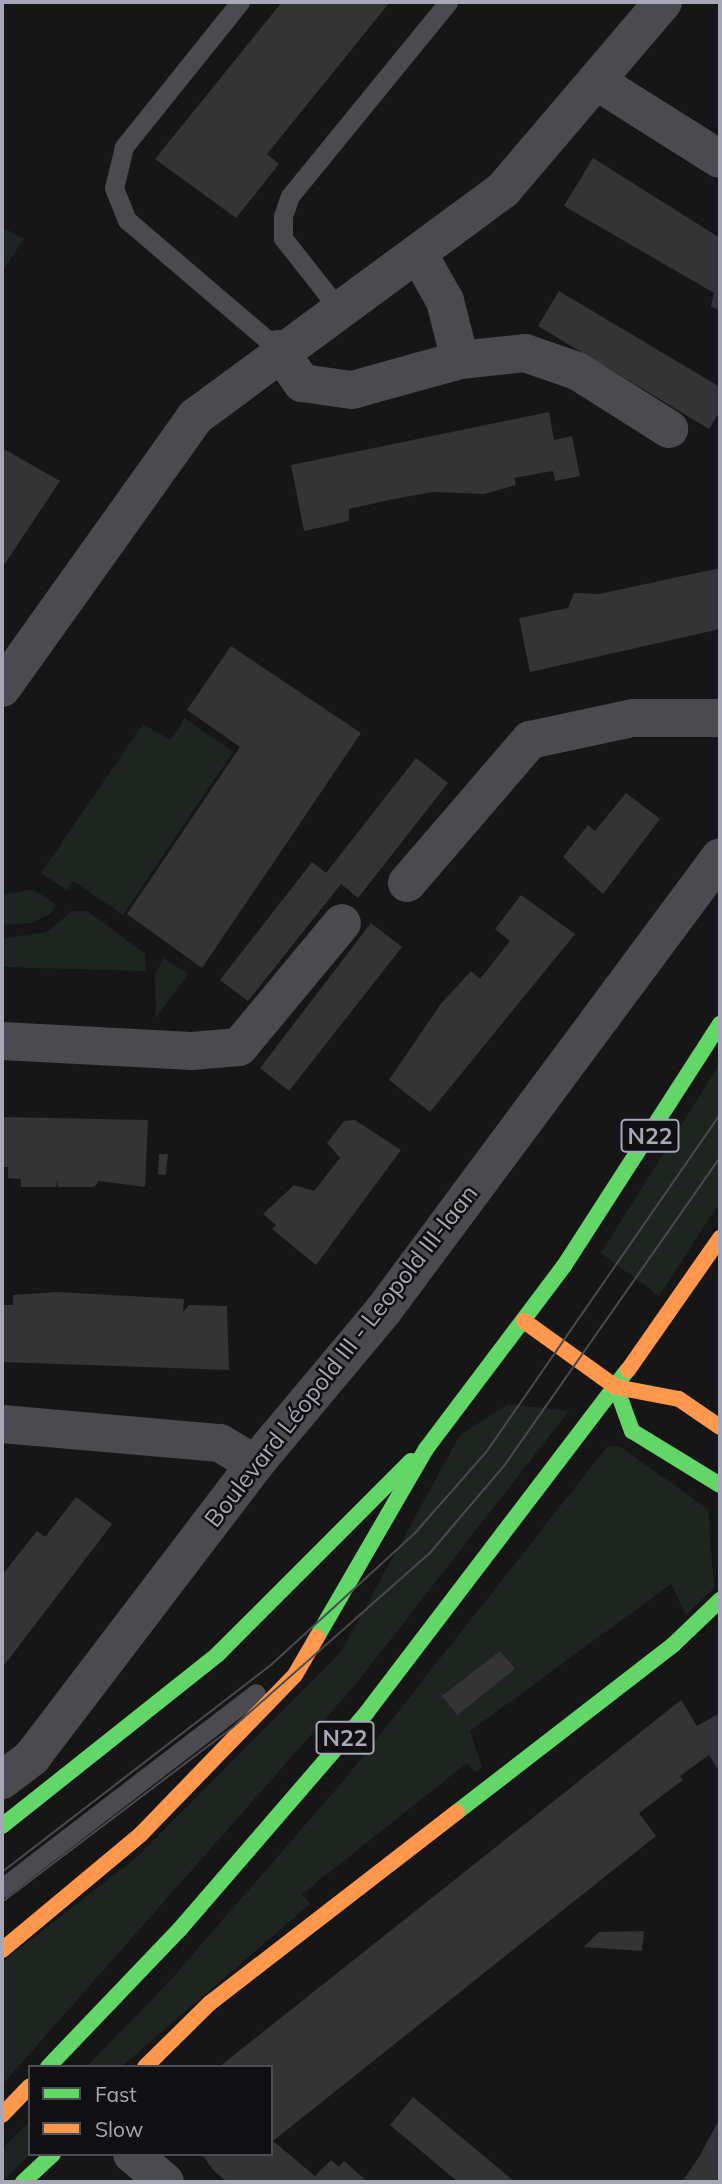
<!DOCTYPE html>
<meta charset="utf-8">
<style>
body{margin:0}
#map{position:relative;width:722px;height:2184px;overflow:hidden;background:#161616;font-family:Mulish,sans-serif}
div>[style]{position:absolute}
.green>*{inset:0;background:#1e2520}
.building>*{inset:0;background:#343435}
.lane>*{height:19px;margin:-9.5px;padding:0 9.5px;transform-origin:9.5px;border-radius:9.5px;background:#4a4a4f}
.street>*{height:38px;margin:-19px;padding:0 19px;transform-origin:19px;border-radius:19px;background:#4a4a4f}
.fast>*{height:16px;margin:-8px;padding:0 8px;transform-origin:8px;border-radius:8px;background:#63d668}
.slow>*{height:16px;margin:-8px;padding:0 8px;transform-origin:8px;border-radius:8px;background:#ff974d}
.tram>*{height:2px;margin:-1px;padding:0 1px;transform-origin:1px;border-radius:1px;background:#4a4a4f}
span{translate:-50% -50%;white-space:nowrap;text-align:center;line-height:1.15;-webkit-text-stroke:5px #101012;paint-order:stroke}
.shield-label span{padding:2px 5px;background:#101012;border:2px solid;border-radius:5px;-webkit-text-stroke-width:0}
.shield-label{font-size:23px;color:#a6a8b8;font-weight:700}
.street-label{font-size:24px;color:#a6a8b8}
.frame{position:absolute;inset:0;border:4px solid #a6a8b8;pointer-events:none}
.legend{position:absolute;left:28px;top:2065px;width:245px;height:91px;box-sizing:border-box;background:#101012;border:2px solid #4c4d54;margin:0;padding:9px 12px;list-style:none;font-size:21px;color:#a6a8b8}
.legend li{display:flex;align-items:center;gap:14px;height:35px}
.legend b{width:35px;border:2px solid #4c4d54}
</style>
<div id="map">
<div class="green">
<i style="clip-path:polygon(2px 227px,24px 239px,2px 272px)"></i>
<i style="clip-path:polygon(185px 718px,233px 752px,123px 915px,73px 881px,67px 890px,41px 873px,143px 724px,170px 740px)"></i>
<i style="clip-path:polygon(33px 889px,56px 905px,50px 914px,32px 923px,2px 925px,2px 895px)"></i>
<i style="clip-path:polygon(72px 911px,87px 911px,145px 954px,146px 971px,2px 967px,2px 939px,47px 932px)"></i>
<i style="clip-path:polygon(164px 958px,188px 974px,156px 1017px,155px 974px)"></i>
<i style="clip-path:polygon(720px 1063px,720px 1202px,659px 1296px,601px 1253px)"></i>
<i style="clip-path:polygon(508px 1404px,569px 1411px,355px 1685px,2px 2085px,2px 1962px,137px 1857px,341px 1652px,460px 1435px)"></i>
<i style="clip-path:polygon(619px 1446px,708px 1509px,714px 1588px,686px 1615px,671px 1584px,470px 1731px,482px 1767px,475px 1772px,467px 1763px,302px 1894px,310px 1904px,121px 2067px,86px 2067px,168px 1983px,345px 1779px,607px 1447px)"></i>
<i style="clip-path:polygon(30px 2121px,30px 2154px,2px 2182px,2px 2149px)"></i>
</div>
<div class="building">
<i style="clip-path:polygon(282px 2px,390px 2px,267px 154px,279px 164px,236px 218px,155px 159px)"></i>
<i style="clip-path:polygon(593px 158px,720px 238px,720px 311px,711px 306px,714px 293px,564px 206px)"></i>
<i style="clip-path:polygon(559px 291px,720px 387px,720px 411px,709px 429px,538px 326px)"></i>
<i style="clip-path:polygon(549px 412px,554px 440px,572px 436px,580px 476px,555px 481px,553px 471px,514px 478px,516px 485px,484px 494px,433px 492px,389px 500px,349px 509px,349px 521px,304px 531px,291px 465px)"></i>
<i style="clip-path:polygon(2px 448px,60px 481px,2px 568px)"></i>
<i style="clip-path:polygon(720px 568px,720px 629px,530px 672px,519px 618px,568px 608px,574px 593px,599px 594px)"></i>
<i style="clip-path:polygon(231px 646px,361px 733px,202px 968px,127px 914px,240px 747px,187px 710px)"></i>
<i style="clip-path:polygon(416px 758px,448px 783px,358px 898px,341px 884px,248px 1001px,220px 980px,312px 862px,326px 873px)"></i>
<i style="clip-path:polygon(626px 793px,660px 819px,603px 894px,563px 857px,588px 825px,595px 831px)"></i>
<i style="clip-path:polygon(521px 895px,575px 934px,430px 1112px,389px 1080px,440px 1005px,471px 971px,480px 979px,510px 941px,495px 929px)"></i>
<i style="clip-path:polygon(371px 923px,402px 947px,289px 1091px,260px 1068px)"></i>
<i style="clip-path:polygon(2px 1117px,148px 1120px,145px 1187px,99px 1181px,94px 1187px,58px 1187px,58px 1179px,56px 1187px,21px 1187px,21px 1179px,8px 1178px,8px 1167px,2px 1167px)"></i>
<i style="clip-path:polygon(355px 1120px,401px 1150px,316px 1265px,272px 1229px,276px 1225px,263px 1214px,294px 1185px,314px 1191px,340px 1158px,327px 1143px,344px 1121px)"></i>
<i style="clip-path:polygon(159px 1154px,168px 1154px,166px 1175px,158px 1174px)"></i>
<i style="clip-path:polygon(57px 1292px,184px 1299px,183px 1312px,189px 1305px,227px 1306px,229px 1370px,2px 1362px,2px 1305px,13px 1305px,13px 1295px)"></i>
<i style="clip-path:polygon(76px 1497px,112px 1524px,2px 1668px,2px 1575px,37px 1531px,45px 1537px)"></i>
<i style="clip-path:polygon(500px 1651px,515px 1669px,457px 1715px,442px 1696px)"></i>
<i style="clip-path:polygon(681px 1700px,697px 1726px,720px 1713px,720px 1773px,709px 1755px,680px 1776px,683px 1780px,639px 1813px,656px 1836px,273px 2141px,315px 2176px,331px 2160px,339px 2167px,344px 2161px,368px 2182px,227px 2182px,213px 2170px,202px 2154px,271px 2154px,271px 2067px,219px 2067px)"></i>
<i style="clip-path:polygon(644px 1931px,642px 1951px,584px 1947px,599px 1932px)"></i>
<i style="clip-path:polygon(413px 2097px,515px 2182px,458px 2182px,390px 2125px)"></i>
<i style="clip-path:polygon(720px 2118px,720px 2182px,682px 2182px,699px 2157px)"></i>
</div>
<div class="lane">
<i style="left:240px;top:2px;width:186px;rotate:128.7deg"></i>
<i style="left:124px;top:147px;width:42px;rotate:103.7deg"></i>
<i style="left:114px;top:188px;width:35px;rotate:68deg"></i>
<i style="left:127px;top:220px;width:199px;rotate:40.5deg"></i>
<i style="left:338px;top:308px;width:89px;rotate:-128.2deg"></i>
<i style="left:283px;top:238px;width:22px;rotate:-90deg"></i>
<i style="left:283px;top:216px;width:21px;rotate:-71deg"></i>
<i style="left:290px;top:196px;width:250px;rotate:-50.8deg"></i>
<i style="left:2px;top:1888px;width:320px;rotate:-37.5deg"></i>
</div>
<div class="street">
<i style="left:596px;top:81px;width:146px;rotate:32.2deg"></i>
<i style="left:418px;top:253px;width:55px;rotate:60.6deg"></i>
<i style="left:445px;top:301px;width:61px;rotate:75.7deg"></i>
<i style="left:278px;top:349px;width:42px;rotate:54.8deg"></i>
<i style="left:302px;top:383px;width:50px;rotate:8deg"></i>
<i style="left:352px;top:390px;width:112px;rotate:-15.5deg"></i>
<i style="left:460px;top:360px;width:65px;rotate:-6.1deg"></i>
<i style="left:525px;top:353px;width:55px;rotate:19.1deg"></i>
<i style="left:577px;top:371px;width:109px;rotate:32.2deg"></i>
<i style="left:2px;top:688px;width:333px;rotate:-54.5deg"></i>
<i style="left:195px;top:417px;width:383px;rotate:-36.4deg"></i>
<i style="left:503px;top:190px;width:247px;rotate:-49.6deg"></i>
<i style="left:407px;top:883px;width:189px;rotate:-49.3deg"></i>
<i style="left:530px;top:740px;width:105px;rotate:-12.1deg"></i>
<i style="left:633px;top:718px;width:87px"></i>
<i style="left:2px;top:1041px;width:190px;rotate:3deg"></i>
<i style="left:192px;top:1051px;width:47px;rotate:-4.9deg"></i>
<i style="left:239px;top:1047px;width:161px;rotate:-50.3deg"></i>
<i style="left:2px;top:1424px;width:219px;rotate:5deg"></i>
<i style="left:220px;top:1443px;width:41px;rotate:31deg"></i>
<i style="left:2px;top:1780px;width:38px;rotate:-37deg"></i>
<i style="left:32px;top:1757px;width:368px;rotate:-52.7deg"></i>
<i style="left:255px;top:1464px;width:199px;rotate:-50.1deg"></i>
<i style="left:383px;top:1311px;width:565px;rotate:-53.41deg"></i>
<i style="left:132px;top:2154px;width:43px;rotate:40.3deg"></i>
</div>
<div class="fast">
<i style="left:616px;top:1387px;width:47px;rotate:70deg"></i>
<i style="left:632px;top:1431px;width:103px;rotate:31.5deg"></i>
<i style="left:317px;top:1637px;width:217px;rotate:-59.9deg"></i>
<i style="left:426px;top:1449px;width:229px;rotate:-53deg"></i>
<i style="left:564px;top:1266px;width:288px;rotate:-57.2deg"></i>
<i style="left:457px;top:1812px;width:274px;rotate:-37.7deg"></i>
<i style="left:674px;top:1644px;width:64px;rotate:-43.7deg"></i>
<i style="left:2px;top:1826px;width:276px;rotate:-38.5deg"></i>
<i style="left:218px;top:1654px;width:273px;rotate:-45deg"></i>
<i style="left:48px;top:2067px;width:191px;rotate:-46.3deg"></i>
<i style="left:180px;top:1929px;width:286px;rotate:-49.2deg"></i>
<i style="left:367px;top:1712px;width:430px;rotate:-52.7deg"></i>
<i style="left:23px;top:2182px;width:41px;rotate:-43deg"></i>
</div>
<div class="slow">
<i style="left:524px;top:1321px;width:113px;rotate:35.7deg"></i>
<i style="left:616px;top:1387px;width:64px;rotate:10.8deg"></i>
<i style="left:679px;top:1399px;width:50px;rotate:34.3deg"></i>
<i style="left:628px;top:1370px;width:161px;rotate:-55.1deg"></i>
<i style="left:2px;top:1950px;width:181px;rotate:-39.8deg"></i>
<i style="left:141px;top:1834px;width:221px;rotate:-45.9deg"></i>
<i style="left:295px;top:1675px;width:44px;rotate:-59.9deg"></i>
<i style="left:145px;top:2067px;width:91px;rotate:-44.6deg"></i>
<i style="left:210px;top:2003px;width:312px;rotate:-37.7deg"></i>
<i style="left:2px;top:2115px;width:40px;rotate:-46deg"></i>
</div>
<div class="tram">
<i style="left:2px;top:1872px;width:341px;rotate:-37.6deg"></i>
<i style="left:272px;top:1664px;width:194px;rotate:-42.5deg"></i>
<i style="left:415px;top:1533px;width:109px;rotate:-48.7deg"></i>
<i style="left:487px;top:1451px;width:409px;rotate:-55.3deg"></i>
<i style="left:2px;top:1902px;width:288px;rotate:-37.1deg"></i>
<i style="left:232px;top:1728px;width:263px;rotate:-41.5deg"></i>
<i style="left:429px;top:1554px;width:116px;rotate:-49.6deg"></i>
<i style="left:504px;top:1466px;width:377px;rotate:-55deg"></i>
</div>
<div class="shield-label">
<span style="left:650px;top:1136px">N22</span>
<span style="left:345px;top:1738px">N22</span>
</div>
<div class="street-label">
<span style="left:341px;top:1356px;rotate:-52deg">Boulevard Léopold III - Leopold III-laan</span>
</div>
<div class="frame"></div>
<ul class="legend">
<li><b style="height:9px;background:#63d668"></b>Fast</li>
<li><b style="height:9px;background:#ff974d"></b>Slow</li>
</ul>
</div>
